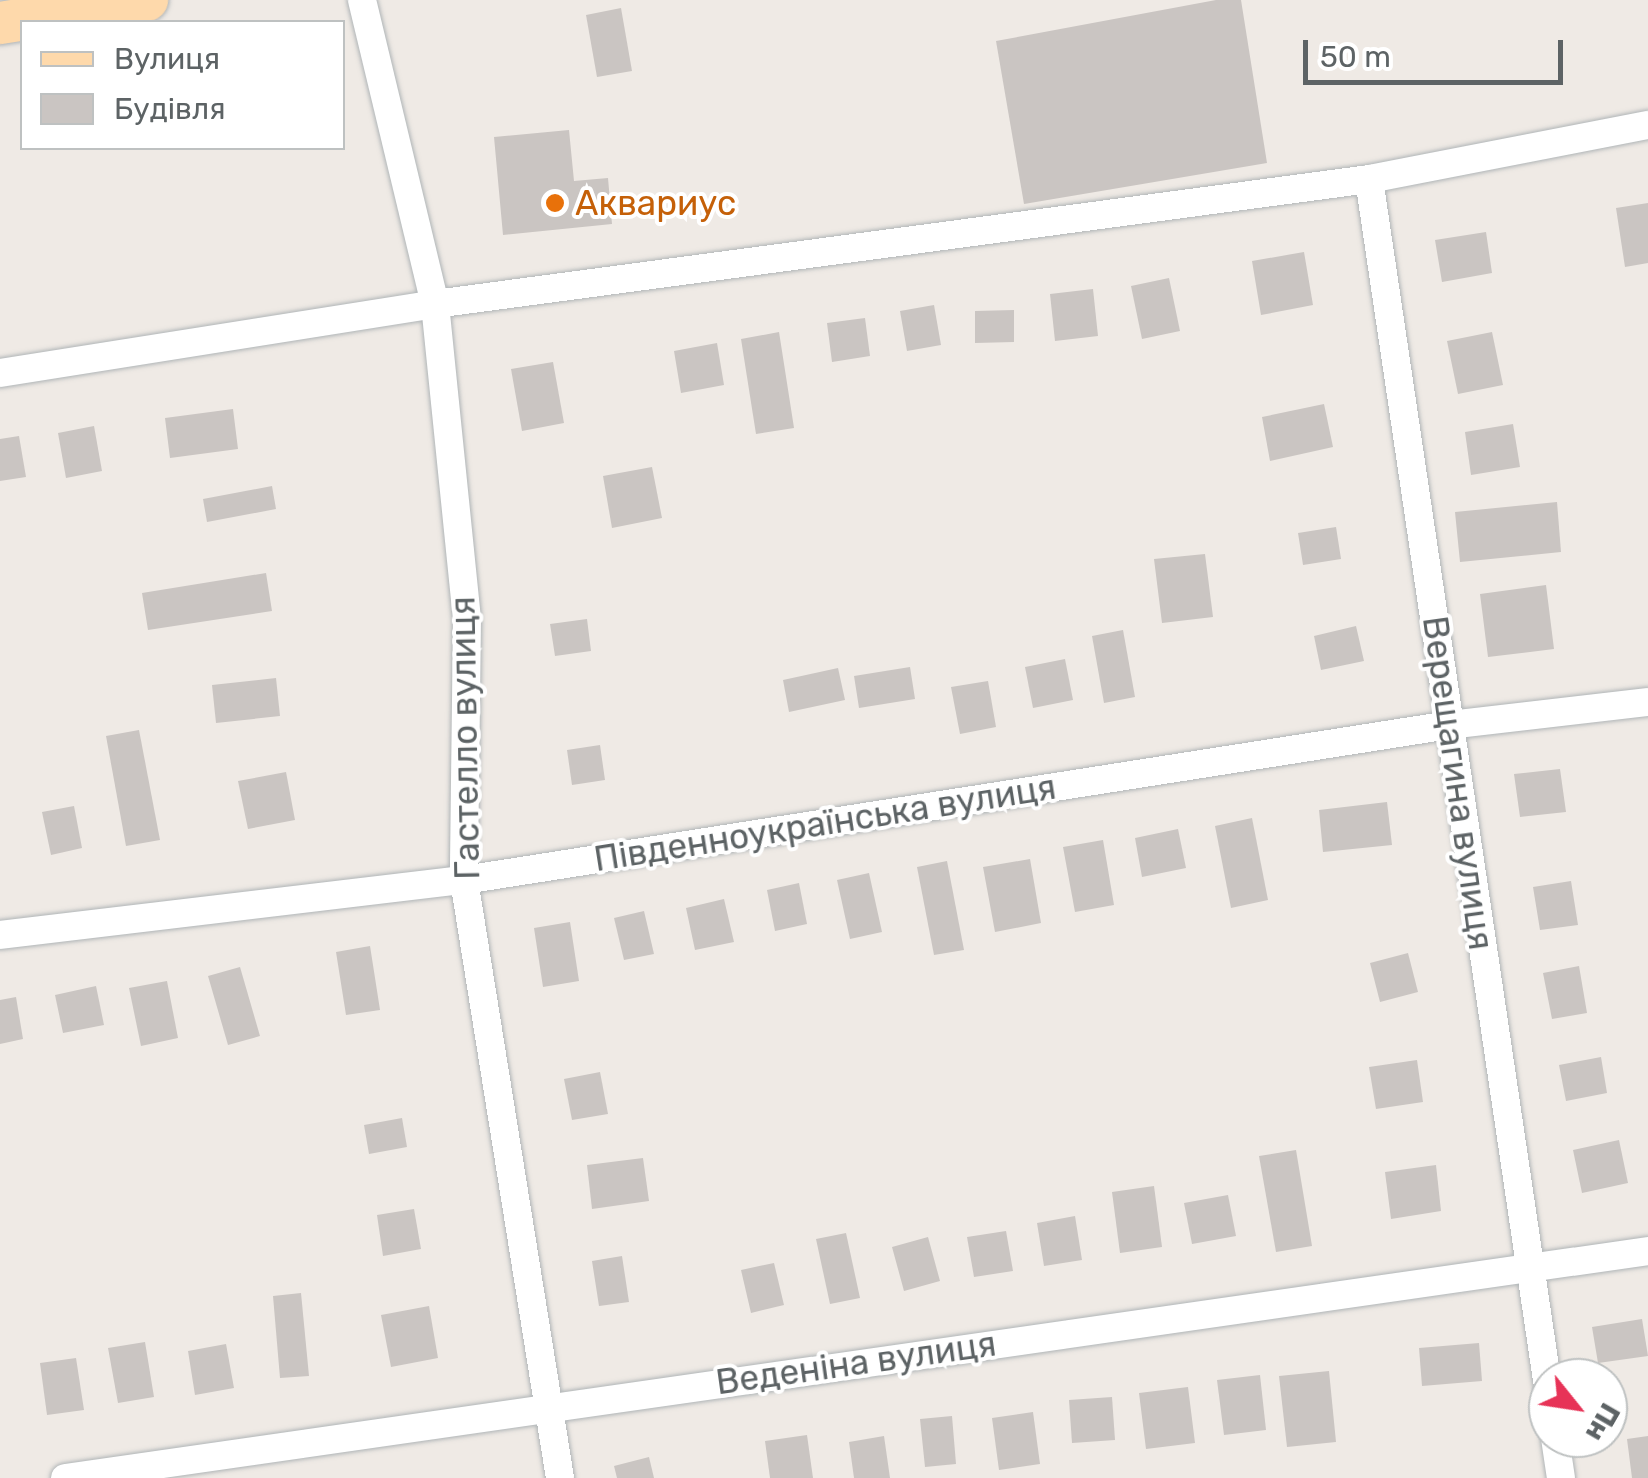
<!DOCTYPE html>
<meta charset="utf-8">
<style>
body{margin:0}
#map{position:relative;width:1648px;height:1478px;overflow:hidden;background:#efeae5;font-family:Rubik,sans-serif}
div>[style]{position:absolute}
.building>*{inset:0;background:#cac5c2}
.roads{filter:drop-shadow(0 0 2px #b0b5b7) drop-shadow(0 0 2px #b0b5b7)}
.minor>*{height:28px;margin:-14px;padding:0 14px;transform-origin:14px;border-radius:14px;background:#fff}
.primary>*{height:42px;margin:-21px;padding:0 21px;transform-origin:21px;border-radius:21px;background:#fed9ab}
.dots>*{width:28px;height:28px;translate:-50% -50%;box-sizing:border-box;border:5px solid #fff;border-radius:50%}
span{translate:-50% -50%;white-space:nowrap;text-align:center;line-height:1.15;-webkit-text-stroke:8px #fff;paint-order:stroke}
.food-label{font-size:35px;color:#c56008}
.left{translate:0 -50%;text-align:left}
.street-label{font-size:35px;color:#5d6365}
.legend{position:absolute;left:20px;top:20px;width:325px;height:130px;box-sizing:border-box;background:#fff;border:2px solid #bec1c1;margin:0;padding:12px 18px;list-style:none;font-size:30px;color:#5d6365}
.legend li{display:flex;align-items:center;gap:20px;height:50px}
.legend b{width:50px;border:2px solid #bec1c1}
.north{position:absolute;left:1528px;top:1358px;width:100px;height:100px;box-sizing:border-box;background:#fff;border:2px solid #bec1c1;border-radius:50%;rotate:120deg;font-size:28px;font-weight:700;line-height:40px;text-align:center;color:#5d6365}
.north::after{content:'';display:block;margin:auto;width:35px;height:45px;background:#e73357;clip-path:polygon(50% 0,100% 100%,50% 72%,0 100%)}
.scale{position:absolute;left:1303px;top:40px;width:260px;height:45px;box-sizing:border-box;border:5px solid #5d6365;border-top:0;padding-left:12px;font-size:30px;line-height:35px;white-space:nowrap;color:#5d6365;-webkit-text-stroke:8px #fff;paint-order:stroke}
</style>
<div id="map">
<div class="building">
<i style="clip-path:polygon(1216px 0,1241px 0,1267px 163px,1024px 204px,996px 41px)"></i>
<i style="clip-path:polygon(621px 8px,632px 71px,597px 77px,586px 15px)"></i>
<i style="clip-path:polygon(569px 130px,574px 181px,608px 178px,612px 224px,503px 235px,494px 137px)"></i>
<i style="clip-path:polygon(1648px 203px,1648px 263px,1625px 267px,1616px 208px)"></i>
<i style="clip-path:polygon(1486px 232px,1492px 273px,1442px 282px,1435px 240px)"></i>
<i style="clip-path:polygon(1304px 252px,1313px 305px,1261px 315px,1252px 261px)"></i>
<i style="clip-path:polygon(1169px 278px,1180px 331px,1142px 339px,1131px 286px)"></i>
<i style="clip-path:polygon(1093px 289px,1098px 336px,1055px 341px,1050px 294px)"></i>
<i style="clip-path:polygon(934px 305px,941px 345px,907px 351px,900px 311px)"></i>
<i style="clip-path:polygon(1014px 310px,1014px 342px,975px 343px,975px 311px)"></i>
<i style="clip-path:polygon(865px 318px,870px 356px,832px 362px,827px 323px)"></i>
<i style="clip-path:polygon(779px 332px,794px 428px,756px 434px,741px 339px)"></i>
<i style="clip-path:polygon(1492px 332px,1503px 385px,1458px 394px,1447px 341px)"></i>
<i style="clip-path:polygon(717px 343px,724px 385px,681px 393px,674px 351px)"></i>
<i style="clip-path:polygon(553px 362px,564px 423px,522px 431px,511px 369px)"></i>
<i style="clip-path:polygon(1324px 404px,1333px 447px,1270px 461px,1262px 417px)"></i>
<i style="clip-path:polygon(233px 409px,238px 449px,170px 458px,165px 418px)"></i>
<i style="clip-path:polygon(1513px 424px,1520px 467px,1471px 475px,1465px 432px)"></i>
<i style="clip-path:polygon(94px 426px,102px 471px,66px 478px,58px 433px)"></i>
<i style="clip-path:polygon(19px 436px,26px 477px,0 481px,0 439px)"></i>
<i style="clip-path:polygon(652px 467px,662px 518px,612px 528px,603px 476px)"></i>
<i style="clip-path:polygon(272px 486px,276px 509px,207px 522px,203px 499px)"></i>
<i style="clip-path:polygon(1557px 502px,1561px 552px,1460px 562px,1455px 512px)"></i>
<i style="clip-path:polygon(1336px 527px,1341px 559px,1303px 565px,1298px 533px)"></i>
<i style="clip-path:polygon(1205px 554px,1213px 617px,1162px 623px,1154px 559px)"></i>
<i style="clip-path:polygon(266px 573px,272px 611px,148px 630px,142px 593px)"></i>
<i style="clip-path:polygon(1546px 585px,1554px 649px,1488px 657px,1480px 594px)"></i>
<i style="clip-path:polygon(587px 619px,591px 651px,555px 656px,550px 624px)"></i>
<i style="clip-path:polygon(1356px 626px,1364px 661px,1321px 670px,1314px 636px)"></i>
<i style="clip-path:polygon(1123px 630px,1135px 697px,1104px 703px,1092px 636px)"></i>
<i style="clip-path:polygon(1065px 659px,1073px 700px,1033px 708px,1025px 667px)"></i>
<i style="clip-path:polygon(910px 667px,915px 699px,859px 708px,854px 676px)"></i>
<i style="clip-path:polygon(838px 668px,845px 700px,789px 712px,783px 680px)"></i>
<i style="clip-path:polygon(276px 678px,280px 716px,216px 723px,212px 685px)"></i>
<i style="clip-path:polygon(988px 681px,996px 727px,960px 734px,951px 687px)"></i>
<i style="clip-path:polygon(139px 730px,160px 840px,126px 846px,106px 736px)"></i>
<i style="clip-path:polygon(600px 745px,605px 780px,572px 785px,567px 750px)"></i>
<i style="clip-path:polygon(1560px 769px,1566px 812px,1520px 817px,1514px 774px)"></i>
<i style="clip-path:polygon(286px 772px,295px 820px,248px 829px,238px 781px)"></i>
<i style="clip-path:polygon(1387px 802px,1392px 845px,1323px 852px,1319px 810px)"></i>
<i style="clip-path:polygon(74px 806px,82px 848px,51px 855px,42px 812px)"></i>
<i style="clip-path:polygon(1252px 818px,1268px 900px,1231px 908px,1215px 826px)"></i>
<i style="clip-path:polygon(1178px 829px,1186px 868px,1142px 877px,1135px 838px)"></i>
<i style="clip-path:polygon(1103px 840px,1114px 905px,1075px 912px,1063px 847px)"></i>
<i style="clip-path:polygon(1030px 859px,1041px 923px,995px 932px,983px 867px)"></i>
<i style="clip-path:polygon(947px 861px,964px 950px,934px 955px,917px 867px)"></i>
<i style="clip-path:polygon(869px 873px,882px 932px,850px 939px,837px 880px)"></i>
<i style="clip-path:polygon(1571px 881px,1578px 925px,1540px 930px,1533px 887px)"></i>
<i style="clip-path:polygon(799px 883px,807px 924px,775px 931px,767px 890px)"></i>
<i style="clip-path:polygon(724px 899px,734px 942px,695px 950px,686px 908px)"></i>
<i style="clip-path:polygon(644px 911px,654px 954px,624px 960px,614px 918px)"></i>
<i style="clip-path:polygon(570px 922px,579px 981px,543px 987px,534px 928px)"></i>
<i style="clip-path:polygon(370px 946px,380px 1010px,346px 1015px,336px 952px)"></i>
<i style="clip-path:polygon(1408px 953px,1418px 992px,1380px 1002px,1370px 963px)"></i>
<i style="clip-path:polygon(1579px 966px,1587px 1013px,1552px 1019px,1543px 973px)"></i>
<i style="clip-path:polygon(240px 967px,260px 1036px,228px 1045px,208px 976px)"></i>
<i style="clip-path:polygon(167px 981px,178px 1038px,141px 1046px,129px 988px)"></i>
<i style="clip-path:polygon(96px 986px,104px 1025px,63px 1033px,55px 995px)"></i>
<i style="clip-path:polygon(16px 997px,23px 1039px,0 1044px,0 1000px)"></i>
<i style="clip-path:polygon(1601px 1057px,1607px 1093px,1566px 1101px,1559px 1065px)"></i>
<i style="clip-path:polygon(1417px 1060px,1423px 1102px,1376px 1109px,1369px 1067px)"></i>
<i style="clip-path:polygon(600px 1072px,608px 1114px,572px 1120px,564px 1079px)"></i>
<i style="clip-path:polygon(402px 1118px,407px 1147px,369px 1154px,364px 1125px)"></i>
<i style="clip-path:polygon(1619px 1140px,1628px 1183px,1582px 1193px,1573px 1150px)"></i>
<i style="clip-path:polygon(1296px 1150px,1312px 1246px,1276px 1252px,1259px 1156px)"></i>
<i style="clip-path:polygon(643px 1158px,649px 1201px,592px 1209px,587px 1165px)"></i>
<i style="clip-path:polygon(1436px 1165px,1441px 1211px,1391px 1219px,1385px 1172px)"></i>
<i style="clip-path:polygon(1154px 1186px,1162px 1247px,1120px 1253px,1112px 1192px)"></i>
<i style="clip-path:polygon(1228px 1195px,1236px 1236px,1192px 1244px,1184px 1203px)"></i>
<i style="clip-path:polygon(414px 1209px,421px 1249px,383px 1256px,377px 1215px)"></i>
<i style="clip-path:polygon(1075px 1216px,1082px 1260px,1044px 1266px,1037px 1223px)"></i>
<i style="clip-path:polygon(1006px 1231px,1013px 1271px,974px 1277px,967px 1237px)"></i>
<i style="clip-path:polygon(846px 1233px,860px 1298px,830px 1304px,816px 1239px)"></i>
<i style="clip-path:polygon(928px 1237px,940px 1281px,904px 1291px,892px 1247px)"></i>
<i style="clip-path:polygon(622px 1256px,629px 1302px,599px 1306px,592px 1261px)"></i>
<i style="clip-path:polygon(774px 1263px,784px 1305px,751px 1313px,741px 1270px)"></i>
<i style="clip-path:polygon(301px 1293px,309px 1376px,280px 1378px,273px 1296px)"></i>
<i style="clip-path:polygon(429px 1306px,438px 1358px,391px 1367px,381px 1315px)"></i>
<i style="clip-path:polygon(1642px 1319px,1648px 1356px,1598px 1363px,1592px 1327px)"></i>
<i style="clip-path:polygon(145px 1342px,154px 1397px,118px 1403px,108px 1348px)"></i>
<i style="clip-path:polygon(1479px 1343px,1482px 1381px,1422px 1386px,1419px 1348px)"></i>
<i style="clip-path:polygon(226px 1344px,234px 1388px,195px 1395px,188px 1351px)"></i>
<i style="clip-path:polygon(76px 1358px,84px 1410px,47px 1415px,40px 1363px)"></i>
<i style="clip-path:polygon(1329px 1371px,1336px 1442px,1287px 1447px,1279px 1376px)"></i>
<i style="clip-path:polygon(1260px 1375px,1266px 1430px,1224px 1435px,1217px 1380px)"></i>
<i style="clip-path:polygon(1188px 1387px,1195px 1443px,1146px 1449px,1139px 1393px)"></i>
<i style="clip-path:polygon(1112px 1397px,1115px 1440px,1072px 1443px,1069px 1400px)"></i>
<i style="clip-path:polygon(1033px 1412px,1040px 1464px,999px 1470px,992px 1418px)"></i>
<i style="clip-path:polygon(952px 1416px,956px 1464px,925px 1467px,920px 1419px)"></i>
<i style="clip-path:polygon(807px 1435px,813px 1478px,770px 1478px,765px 1441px)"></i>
<i style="clip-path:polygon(884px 1436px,890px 1478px,854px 1478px,849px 1442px)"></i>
<i style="clip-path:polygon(1648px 1436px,1648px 1478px,1632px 1478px,1627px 1439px)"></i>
<i style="clip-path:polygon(649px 1457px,654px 1478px,617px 1478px,614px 1466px)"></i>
</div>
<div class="roads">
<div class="minor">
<i style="left:362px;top:0;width:313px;rotate:76.5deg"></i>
<i style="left:435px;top:304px;width:316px;rotate:84.2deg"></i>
<i style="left:467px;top:618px;width:262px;rotate:90.7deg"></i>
<i style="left:464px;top:880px;width:606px;rotate:80.88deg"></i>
<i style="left:1369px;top:179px;width:1221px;rotate:81.57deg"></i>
<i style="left:0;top:373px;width:440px;rotate:-9deg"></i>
<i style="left:435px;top:304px;width:942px;rotate:-7.62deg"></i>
<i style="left:1369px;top:179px;width:284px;rotate:-11deg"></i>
<i style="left:0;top:935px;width:467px;rotate:-6.8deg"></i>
<i style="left:464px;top:880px;width:997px;rotate:-8.94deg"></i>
<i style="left:1449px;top:725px;width:200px;rotate:-6.6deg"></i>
<i style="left:1555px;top:1438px;width:40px;rotate:81.5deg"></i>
<i style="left:65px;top:1478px;width:1599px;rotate:-8.16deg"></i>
</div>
<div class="primary">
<i style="left:0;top:23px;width:149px;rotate:-8.9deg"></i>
</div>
</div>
<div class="dots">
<i style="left:555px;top:203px;background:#e8710a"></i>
</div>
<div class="food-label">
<span class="left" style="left:575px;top:203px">Аквариус</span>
</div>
<div class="street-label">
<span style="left:465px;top:738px;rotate:-91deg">Гастелло вулиця</span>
<span style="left:1458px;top:783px;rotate:82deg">Верещагина вулиця</span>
<span style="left:825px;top:823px;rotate:-9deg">Південноукраїнська вулиця</span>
<span style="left:856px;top:1363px;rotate:-8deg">Веденіна вулиця</span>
</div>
<ul class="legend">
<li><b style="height:12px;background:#fed9ab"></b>Вулиця</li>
<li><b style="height:28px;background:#cac5c2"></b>Будівля</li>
</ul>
<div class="north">Пн</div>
<div class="scale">50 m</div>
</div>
